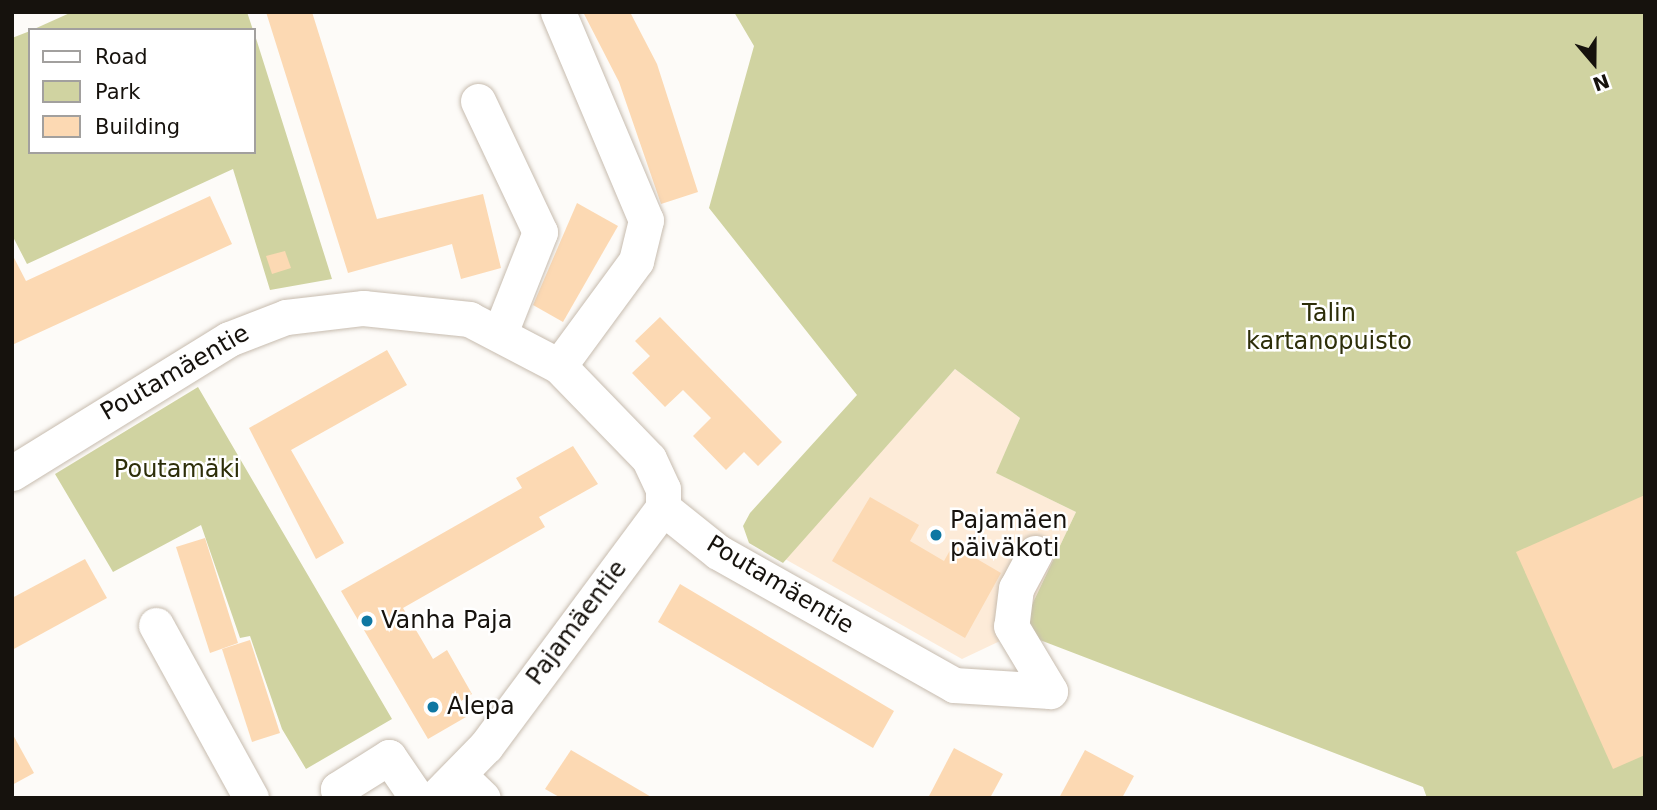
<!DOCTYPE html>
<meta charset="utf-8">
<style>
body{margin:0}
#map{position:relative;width:1657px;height:810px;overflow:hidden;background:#fdfbf8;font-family:"DejaVu Sans",sans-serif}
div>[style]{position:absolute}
.built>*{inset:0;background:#fdebd8}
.green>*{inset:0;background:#d0d3a1}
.building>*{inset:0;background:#fcd9b3}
.roads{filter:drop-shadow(0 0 2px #c7bcaf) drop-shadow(0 0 2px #c7bcaf)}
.minor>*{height:35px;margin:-17.5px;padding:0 17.5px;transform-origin:17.5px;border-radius:17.5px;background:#fff}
.dots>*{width:19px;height:19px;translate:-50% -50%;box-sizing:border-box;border:4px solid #fff;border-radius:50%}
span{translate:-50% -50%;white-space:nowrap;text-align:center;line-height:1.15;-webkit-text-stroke:5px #fff;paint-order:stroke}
.park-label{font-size:24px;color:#2d2e09}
.street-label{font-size:24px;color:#16120d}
.poi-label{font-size:24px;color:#16120d}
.left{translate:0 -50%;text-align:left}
.frame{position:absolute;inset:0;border:14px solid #16120d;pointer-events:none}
.legend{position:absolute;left:28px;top:28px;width:228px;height:126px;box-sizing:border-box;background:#fff;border:2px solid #a2a09e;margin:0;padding:9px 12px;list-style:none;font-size:21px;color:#16120d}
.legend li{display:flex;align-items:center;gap:14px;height:35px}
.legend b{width:35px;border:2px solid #a2a09e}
.north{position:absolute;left:1559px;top:28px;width:70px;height:70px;-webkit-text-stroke:5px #fff;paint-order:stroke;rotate:160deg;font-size:19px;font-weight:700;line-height:28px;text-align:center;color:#16120d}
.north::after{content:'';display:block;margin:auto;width:24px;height:32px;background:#16120d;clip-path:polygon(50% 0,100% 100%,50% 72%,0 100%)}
</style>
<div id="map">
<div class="built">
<i style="clip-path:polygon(955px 369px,1020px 418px,997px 473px,1076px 512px,1019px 632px,962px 659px,785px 559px)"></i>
</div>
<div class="green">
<i style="clip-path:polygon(72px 12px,247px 12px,253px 30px,32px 30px)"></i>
<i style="clip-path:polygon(734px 12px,1645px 12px,1645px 798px,1427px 798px,1423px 787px,1019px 632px,1076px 512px,996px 473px,1020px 418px,955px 369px,783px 563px,749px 543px,743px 526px,750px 513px,857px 395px,709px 208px,754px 46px)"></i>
<i style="clip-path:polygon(30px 31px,30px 152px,254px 152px,254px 32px,332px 279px,270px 290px,233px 169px,27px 264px,12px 235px,12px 38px)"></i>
<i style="clip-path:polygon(198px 387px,392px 719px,306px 769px,282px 729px,250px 636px,240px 638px,201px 525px,113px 572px,55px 474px)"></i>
</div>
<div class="building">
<i style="clip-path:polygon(266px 12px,312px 12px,377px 219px,483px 194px,501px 268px,461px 279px,452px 244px,348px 273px)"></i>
<i style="clip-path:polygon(583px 12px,630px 12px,657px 64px,698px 192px,661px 204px,619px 82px)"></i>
<i style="clip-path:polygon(210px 196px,232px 244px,12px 345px,12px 254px,26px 281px)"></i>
<i style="clip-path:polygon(577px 203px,618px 226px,563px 322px,533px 305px)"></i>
<i style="clip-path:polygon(285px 251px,291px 268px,272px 274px,266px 256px)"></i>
<i style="clip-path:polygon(660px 317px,782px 442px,758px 466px,744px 452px,726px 470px,693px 436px,711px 418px,683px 390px,665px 407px,632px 373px,650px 356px,635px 341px)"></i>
<i style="clip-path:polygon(387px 350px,407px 385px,291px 450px,344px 543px,316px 559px,249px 428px)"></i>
<i style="clip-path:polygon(573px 446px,598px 484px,539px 517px,545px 527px,403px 608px,433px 659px,447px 650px,472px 694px,458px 703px,466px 717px,428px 739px,341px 591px,522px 488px,516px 478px)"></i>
<i style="clip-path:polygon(1645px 495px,1645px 755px,1613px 769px,1516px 552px)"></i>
<i style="clip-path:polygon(870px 497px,919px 525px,910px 541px,944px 561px,953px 545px,1001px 573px,965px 638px,832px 561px)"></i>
<i style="clip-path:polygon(205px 538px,238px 643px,210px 653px,176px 547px)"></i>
<i style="clip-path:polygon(85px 559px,107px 598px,12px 650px,12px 598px)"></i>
<i style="clip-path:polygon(680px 584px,894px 711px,873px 748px,658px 622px)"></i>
<i style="clip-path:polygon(250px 640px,280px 733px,252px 742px,222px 649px)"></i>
<i style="clip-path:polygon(12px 733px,34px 773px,12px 785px)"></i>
<i style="clip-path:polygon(954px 748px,1003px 774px,990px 798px,928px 798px)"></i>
<i style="clip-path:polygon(571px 750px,653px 798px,561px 798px,545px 789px)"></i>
<i style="clip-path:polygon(1085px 750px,1134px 776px,1122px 798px,1059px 798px)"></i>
</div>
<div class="roads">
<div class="minor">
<i style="left:558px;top:12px;width:226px;rotate:67.1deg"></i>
<i style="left:646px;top:220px;width:42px;rotate:103.7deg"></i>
<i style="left:636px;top:261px;width:130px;rotate:126.3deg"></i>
<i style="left:478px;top:101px;width:145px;rotate:64.7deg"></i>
<i style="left:540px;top:232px;width:109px;rotate:111.6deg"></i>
<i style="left:12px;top:473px;width:255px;rotate:-31.7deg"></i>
<i style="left:229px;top:339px;width:61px;rotate:-21.1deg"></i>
<i style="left:286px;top:317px;width:78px;rotate:-6.7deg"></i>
<i style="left:363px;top:308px;width:107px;rotate:5.9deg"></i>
<i style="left:469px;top:319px;width:102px;rotate:27.6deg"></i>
<i style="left:559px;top:366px;width:129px;rotate:45.9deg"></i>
<i style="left:649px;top:459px;width:33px;rotate:65deg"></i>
<i style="left:663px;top:489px;width:19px;rotate:90deg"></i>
<i style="left:663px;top:508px;width:70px;rotate:38.7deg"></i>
<i style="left:718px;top:552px;width:271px;rotate:29.4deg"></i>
<i style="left:954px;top:685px;width:96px;rotate:3.6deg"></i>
<i style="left:1035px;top:553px;width:40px;rotate:118deg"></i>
<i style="left:1016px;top:588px;width:38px;rotate:97deg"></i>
<i style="left:1011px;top:626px;width:76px;rotate:59deg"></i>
<i style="left:156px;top:625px;width:197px;rotate:61.2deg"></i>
<i style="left:461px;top:777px;width:30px;rotate:44deg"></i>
<i style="left:340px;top:798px;width:9px;rotate:-103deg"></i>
<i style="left:338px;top:789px;width:60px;rotate:-32.1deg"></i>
<i style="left:389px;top:757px;width:50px;rotate:55.7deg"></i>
<i style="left:435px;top:798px;width:73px;rotate:-45.6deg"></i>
<i style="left:486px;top:746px;width:297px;rotate:-53.4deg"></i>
</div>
</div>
<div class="dots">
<i style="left:936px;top:535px;background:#0e77a2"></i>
<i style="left:367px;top:621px;background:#0e77a2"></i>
<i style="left:433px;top:707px;background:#0e77a2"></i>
</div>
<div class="park-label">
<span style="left:1329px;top:328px">Talin<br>kartanopuisto</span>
<span style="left:177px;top:470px">Poutamäki</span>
</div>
<div class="street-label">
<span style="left:175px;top:373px;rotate:-30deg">Poutamäentie</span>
<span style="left:780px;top:585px;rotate:31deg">Poutamäentie</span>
<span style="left:577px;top:623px;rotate:-53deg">Pajamäentie</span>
</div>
<div class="poi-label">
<span class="left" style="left:950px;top:535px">Pajamäen<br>päiväkoti</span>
<span class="left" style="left:381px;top:621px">Vanha Paja</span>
<span class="left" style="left:447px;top:707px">Alepa</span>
</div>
<div class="frame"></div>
<ul class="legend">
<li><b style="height:9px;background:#fff"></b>Road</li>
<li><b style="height:19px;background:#d0d3a1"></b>Park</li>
<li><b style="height:19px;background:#fcd9b3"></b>Building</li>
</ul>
<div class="north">N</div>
</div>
